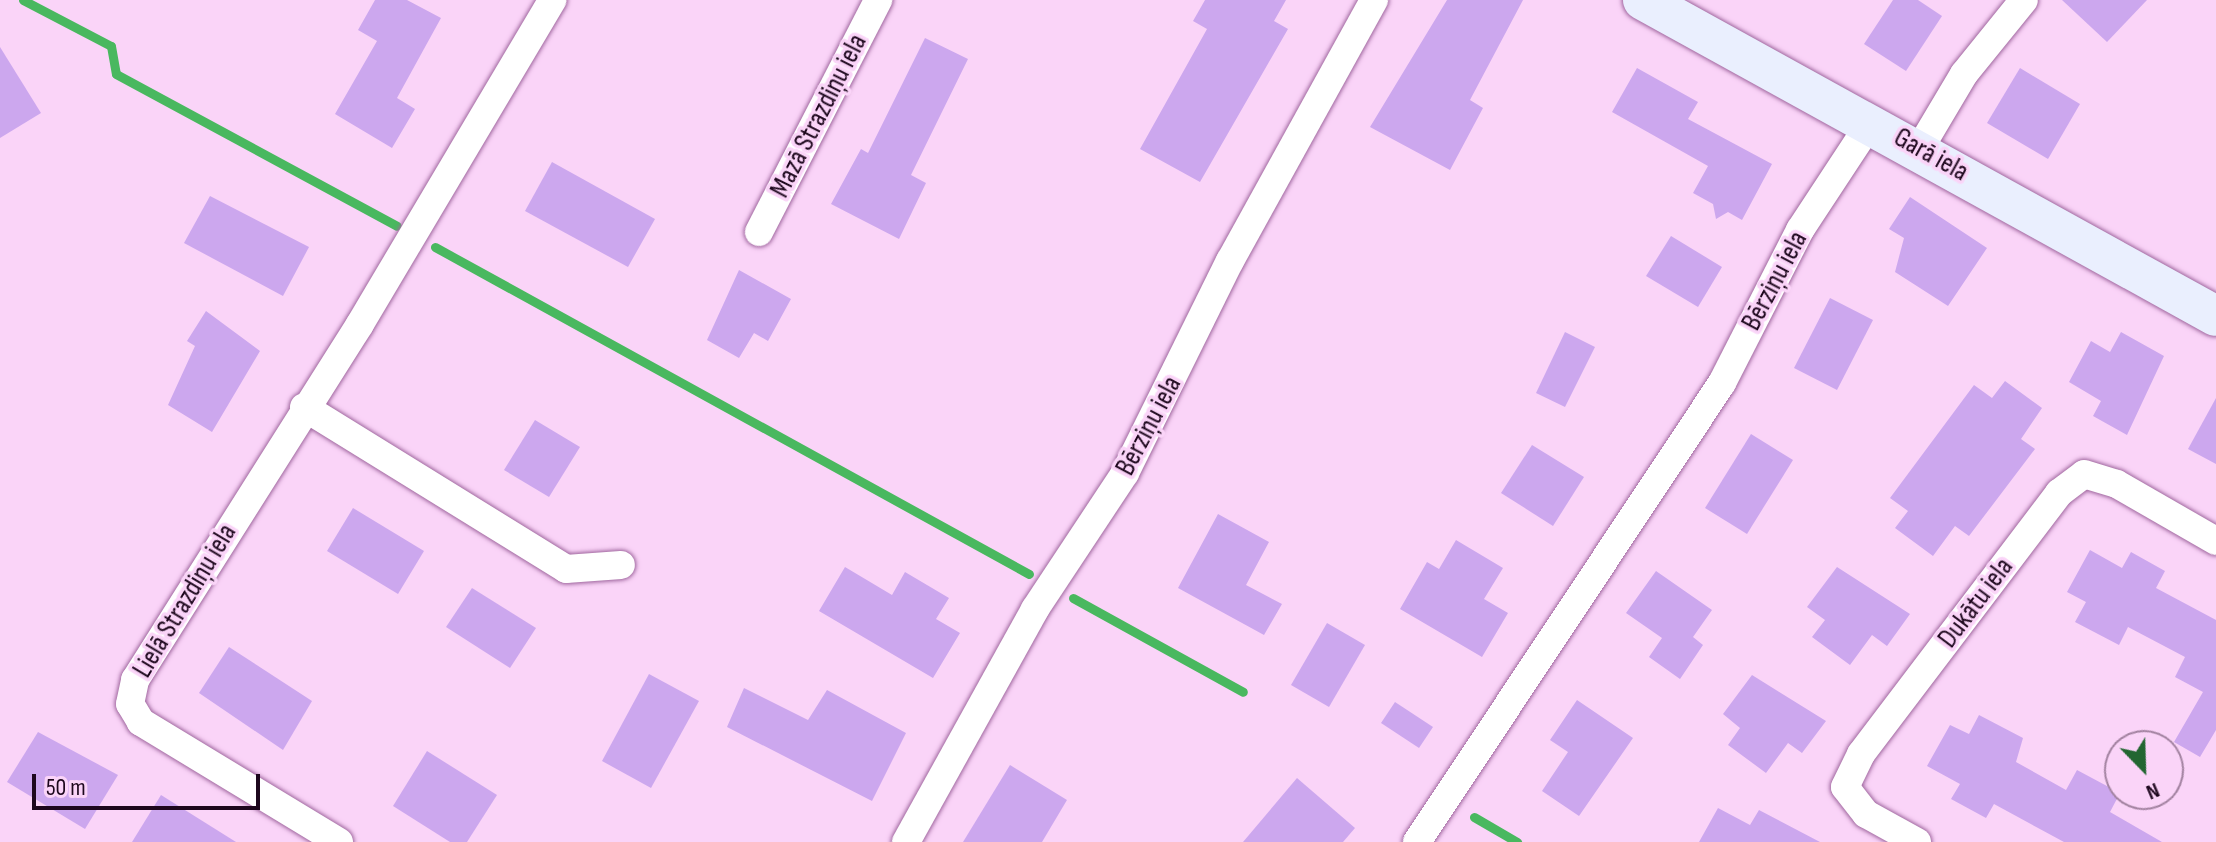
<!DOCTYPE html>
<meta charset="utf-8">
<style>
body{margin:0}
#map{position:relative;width:2216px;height:842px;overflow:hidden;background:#fad4f8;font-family:"Sofia Sans Condensed",sans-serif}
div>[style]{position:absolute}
.stream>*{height:9px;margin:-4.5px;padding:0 4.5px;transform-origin:4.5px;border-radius:4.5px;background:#49b85f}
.building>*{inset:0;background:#cca7ee}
.roads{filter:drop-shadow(0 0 2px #a0679f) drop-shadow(0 0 2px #a0679f)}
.street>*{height:28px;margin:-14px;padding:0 14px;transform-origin:14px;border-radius:14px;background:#fff}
.secondary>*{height:40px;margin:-20px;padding:0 20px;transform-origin:20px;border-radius:20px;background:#eaeffe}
span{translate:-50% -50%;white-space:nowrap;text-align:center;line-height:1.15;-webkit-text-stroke:7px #fad4f8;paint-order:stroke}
.street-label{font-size:28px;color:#1d071d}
.north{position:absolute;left:2104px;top:730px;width:80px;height:80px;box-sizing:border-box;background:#fad4f8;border:2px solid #a282a0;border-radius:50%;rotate:157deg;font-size:22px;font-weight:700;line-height:32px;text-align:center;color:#1d071d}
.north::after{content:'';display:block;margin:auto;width:28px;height:36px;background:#226631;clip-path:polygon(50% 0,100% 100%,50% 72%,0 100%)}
.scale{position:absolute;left:32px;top:774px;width:228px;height:36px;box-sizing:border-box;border:4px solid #1d071d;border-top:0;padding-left:10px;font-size:24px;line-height:28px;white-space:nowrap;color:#1d071d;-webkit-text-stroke:6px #fad4f8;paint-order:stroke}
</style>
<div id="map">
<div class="stream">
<i style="left:23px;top:0;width:99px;rotate:27.6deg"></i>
<i style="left:111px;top:46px;width:28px;rotate:80deg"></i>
<i style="left:116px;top:74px;width:319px;rotate:28.4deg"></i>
<i style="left:435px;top:247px;width:678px;rotate:28.83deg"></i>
<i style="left:1073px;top:598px;width:194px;rotate:28.9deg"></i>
<i style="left:1474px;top:817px;width:50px;rotate:30.2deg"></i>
</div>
<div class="building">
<i style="clip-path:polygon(375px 0,407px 0,441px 18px,397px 98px,415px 109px,392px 148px,335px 114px,377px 41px,358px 30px)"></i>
<i style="clip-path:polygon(1205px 0,1286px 0,1274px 21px,1288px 29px,1200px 182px,1140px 149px,1207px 29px,1193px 21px)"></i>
<i style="clip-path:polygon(1447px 0,1523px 0,1470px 100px,1483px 108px,1450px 170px,1370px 127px)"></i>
<i style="clip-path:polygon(1893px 0,1918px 0,1942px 16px,1906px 71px,1864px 44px)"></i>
<i style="clip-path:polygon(2062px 0,2147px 0,2107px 42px)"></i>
<i style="clip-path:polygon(925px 38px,968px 59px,911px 175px,926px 183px,899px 239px,831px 204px,861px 149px,868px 153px)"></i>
<i style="clip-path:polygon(0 47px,41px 113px,0 138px)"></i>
<i style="clip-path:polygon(1637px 68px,1698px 102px,1688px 119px,1772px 164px,1742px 220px,1728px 212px,1716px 219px,1713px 204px,1693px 193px,1708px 166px,1612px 112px)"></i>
<i style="clip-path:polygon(2020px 68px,2080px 104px,2048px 159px,1987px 123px)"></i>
<i style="clip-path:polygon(552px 162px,655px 219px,628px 267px,525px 211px)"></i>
<i style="clip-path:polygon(210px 196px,309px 247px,283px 296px,184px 243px)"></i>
<i style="clip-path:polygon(1910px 197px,1987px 248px,1948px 306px,1895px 272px,1904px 238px,1889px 229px)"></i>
<i style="clip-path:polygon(1671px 236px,1722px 267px,1698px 307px,1646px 276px)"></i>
<i style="clip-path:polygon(739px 270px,791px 299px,768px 341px,754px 333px,739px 358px,707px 340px)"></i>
<i style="clip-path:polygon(1830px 298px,1873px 320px,1837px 390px,1794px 368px)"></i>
<i style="clip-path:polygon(206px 311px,260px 351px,212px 432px,168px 405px,195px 346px,187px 341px)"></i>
<i style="clip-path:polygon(1565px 332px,1595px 347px,1565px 407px,1536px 393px)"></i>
<i style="clip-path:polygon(2121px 332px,2164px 356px,2127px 435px,2093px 416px,2101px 401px,2069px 382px,2091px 341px,2110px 352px)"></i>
<i style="clip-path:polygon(2005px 381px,2042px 408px,2021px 439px,2035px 449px,1969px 536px,1955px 526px,1933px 556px,1895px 528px,1908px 511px,1890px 498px,1974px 385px,1992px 398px)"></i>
<i style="clip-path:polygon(2216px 398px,2216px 464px,2188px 449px)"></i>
<i style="clip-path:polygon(535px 420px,580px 447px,549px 497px,504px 470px)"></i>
<i style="clip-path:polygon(1751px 434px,1793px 460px,1747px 534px,1705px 508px)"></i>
<i style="clip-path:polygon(1532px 445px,1584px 477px,1553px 526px,1501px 493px)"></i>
<i style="clip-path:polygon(353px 508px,424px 551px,398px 594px,327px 551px)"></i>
<i style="clip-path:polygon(1218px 514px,1269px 542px,1246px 585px,1282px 604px,1264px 635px,1178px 588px)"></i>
<i style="clip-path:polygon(1456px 540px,1503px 568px,1484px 599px,1508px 613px,1482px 657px,1400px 609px,1427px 562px,1439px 569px)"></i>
<i style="clip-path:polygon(2090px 550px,2122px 568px,2131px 552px,2165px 571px,2156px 588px,2216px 620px,2216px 730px,2200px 757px,2174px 742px,2203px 692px,2175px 677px,2185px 657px,2128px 627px,2119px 645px,2075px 622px,2086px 602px,2067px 592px)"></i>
<i style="clip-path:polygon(845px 567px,892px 595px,905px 572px,949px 598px,936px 619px,960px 633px,933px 678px,819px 611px)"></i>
<i style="clip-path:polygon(1837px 567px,1910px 614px,1887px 646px,1872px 635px,1850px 665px,1812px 637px,1825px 620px,1807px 607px)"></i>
<i style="clip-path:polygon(1656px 571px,1712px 610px,1693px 637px,1703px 645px,1680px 679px,1649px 657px,1662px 638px,1626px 613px)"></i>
<i style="clip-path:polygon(472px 588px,536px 628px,510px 668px,446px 627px)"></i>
<i style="clip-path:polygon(1327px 623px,1365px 645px,1329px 707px,1291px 685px)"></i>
<i style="clip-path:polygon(229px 647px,312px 701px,283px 750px,199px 693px)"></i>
<i style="clip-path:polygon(649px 674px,699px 701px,651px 788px,602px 761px)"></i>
<i style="clip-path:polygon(1752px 675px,1826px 721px,1802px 753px,1788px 743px,1766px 773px,1728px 745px,1740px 728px,1723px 714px)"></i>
<i style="clip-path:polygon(744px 688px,808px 720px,827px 690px,906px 733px,872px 801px,727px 727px)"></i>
<i style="clip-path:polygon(1577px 700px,1633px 738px,1579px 816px,1542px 791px,1568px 752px,1550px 740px)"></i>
<i style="clip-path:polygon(1395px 702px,1433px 727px,1419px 748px,1381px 723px)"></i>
<i style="clip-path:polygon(1979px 715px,2023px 738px,2016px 762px,2066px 790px,2077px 770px,2120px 793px,2110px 812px,2162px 842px,2064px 842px,1994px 804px,1986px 818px,1951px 799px,1960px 784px,1927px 766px,1950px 725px,1969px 734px)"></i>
<i style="clip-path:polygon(38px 732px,118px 775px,85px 829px,7px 782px)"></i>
<i style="clip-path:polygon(427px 751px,497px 795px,467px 842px,450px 842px,393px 806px)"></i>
<i style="clip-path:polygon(1010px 765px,1067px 800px,1042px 842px,963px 842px)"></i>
<i style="clip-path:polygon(1297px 778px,1355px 828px,1343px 842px,1243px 842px)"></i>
<i style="clip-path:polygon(161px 795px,236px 842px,132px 842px)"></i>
<i style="clip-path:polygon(1718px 808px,1750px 825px,1759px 810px,1820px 842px,1699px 842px)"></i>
</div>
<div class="roads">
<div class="street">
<i style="left:1920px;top:148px;width:86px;rotate:-59.3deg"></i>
<i style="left:1964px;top:74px;width:95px;rotate:-51deg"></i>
<i style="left:759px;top:232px;width:261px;rotate:-62.8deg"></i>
<i style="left:304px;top:407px;width:308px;rotate:31.7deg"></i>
<i style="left:566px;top:569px;width:55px;rotate:-4.2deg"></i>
<i style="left:339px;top:842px;width:232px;rotate:-148.8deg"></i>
<i style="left:141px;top:722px;width:21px;rotate:-121deg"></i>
<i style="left:130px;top:704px;width:25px;rotate:-78deg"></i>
<i style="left:135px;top:680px;width:421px;rotate:-57.7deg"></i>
<i style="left:360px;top:324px;width:377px;rotate:-59.3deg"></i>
<i style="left:906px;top:842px;width:266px;rotate:-61deg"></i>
<i style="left:1035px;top:609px;width:163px;rotate:-56.5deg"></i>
<i style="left:1125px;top:473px;width:237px;rotate:-63.7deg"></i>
<i style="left:1230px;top:261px;width:298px;rotate:-61.1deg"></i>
<i style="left:1417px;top:842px;width:551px;rotate:-56.4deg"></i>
<i style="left:1722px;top:383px;width:172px;rotate:-63deg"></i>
<i style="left:1800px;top:230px;width:129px;rotate:-56.7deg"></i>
<i style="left:1917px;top:842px;width:58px;rotate:-151.2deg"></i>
<i style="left:1866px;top:814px;width:34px;rotate:-128deg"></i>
<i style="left:1845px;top:787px;width:37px;rotate:-64deg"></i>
<i style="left:1861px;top:754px;width:328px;rotate:-52.8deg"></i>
<i style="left:2059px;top:493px;width:31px;rotate:-37deg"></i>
<i style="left:2084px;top:474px;width:34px;rotate:17deg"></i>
<i style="left:2117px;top:484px;width:114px;rotate:29.9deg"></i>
</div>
<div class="secondary">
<i style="left:1643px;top:0;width:654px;rotate:28.88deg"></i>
</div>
</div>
<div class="street-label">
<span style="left:819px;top:116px;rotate:-63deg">Mazā Strazdiņu iela</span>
<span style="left:1931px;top:155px;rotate:29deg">Garā iela</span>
<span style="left:1775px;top:281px;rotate:-62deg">Bērziņu iela</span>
<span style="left:1149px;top:426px;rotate:-62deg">Bērziņu iela</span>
<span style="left:185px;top:601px;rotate:-59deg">Lielā Strazdiņu iela</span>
<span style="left:1976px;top:603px;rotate:-53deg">Dukātu iela</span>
</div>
<div class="north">N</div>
<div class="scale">50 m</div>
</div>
